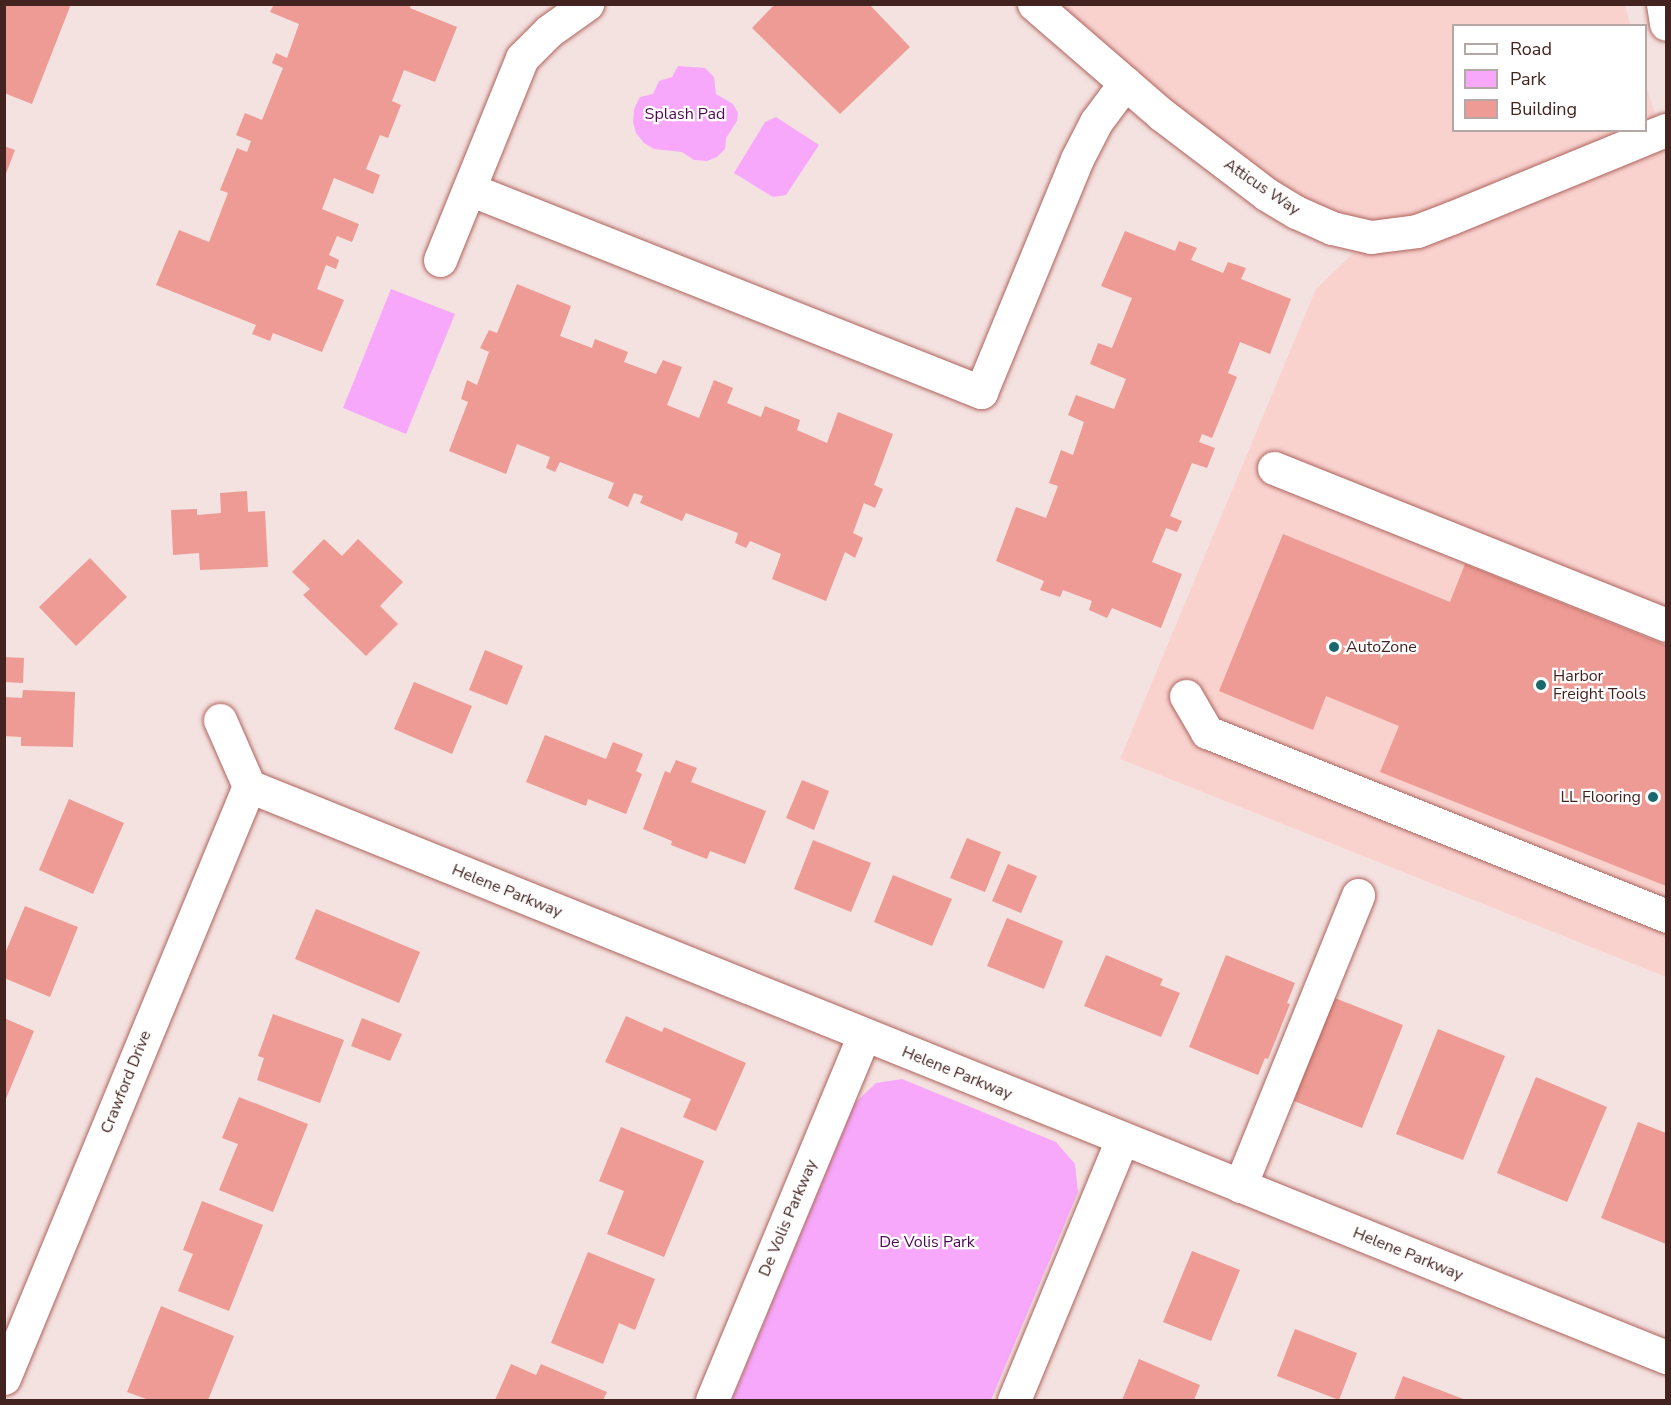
<!DOCTYPE html>
<style>
body{margin:0}
#map{position:relative;width:1671px;height:1405px;overflow:hidden;background:#f4e2e0;font-family:"Nunito Sans",sans-serif}
div>[style]{position:absolute}
.built>*{inset:0;background:#f9d2ce}
.green>*{inset:0;background:#f7a8fb}
.building>*{inset:0;background:#ed9b94}
.roads{filter:drop-shadow(0 0 2px #af635d) drop-shadow(0 0 2px #af635d)}
.minor>*{height:33px;margin:-16.5px;padding:0 16.5px;transform-origin:16.5px;border-radius:16.5px;background:#fff}
.dots>*{width:16px;height:16px;translate:-50% -50%;box-sizing:border-box;border:3px solid #fff;border-radius:50%}
span{translate:-50% -50%;white-space:nowrap;text-align:center;line-height:1.15;-webkit-text-stroke:4.5px #fff;paint-order:stroke}
.park-label{font-size:16px;color:#500655}
.street-label{font-size:16px;color:#432320}
.poi-label{font-size:16px;color:#432320}
.left{translate:0 -50%;text-align:left}
.right{translate:-100% -50%;text-align:right}
.frame{position:absolute;inset:0;border:6px solid #432320;pointer-events:none}
.legend{position:absolute;left:1452px;top:24px;width:195px;height:108px;box-sizing:border-box;background:#fff;border:2px solid #b4a7a6;margin:0;padding:8px 10px;list-style:none;font-size:18px;color:#432320}
.legend li{display:flex;align-items:center;gap:12px;height:30px}
.legend b{width:30px;border:2px solid #b4a7a6}
</style>
<div id="map">
<div class="built">
<i style="clip-path:polygon(1034px 5px,1625px 5px,1630px 25px,1454px 26px,1454px 130px,1646px 130px,1646px 85px,1666px 149px,1666px 977px,1120px 759px,1316px 289px,1370px 237px,1332px 228px)"></i>
</div>
<div class="green">
<i style="clip-path:polygon(678px 66px,705px 68px,714px 77px,716px 94px,733px 104px,738px 113px,737px 121px,726px 138px,725px 149px,717px 157px,707px 161px,694px 160px,682px 152px,654px 149px,644px 143px,636px 133px,633px 122px,634px 109px,640px 97px,653px 94px,659px 81px,672px 77px)"></i>
<i style="clip-path:polygon(776px 117px,819px 145px,786px 195px,773px 197px,734px 173px,765px 122px)"></i>
<i style="clip-path:polygon(391px 289px,455px 314px,406px 434px,343px 408px)"></i>
<i style="clip-path:polygon(902px 1079px,1056px 1142px,1075px 1164px,1078px 1192px,991px 1400px,732px 1400px,855px 1103px,876px 1083px)"></i>
</div>
<div class="building">
<i style="clip-path:polygon(4px 4px,71px 4px,32px 104px,4px 93px)"></i>
<i style="clip-path:polygon(274px 4px,411px 4px,410px 8px,457px 27px,435px 82px,404px 70px,392px 101px,401px 105px,388px 138px,380px 135px,366px 169px,380px 175px,373px 194px,334px 178px,322px 209px,359px 224px,352px 242px,337px 236px,329px 255px,339px 260px,336px 269px,326px 265px,317px 289px,344px 300px,322px 352px,273px 333px,270px 341px,252px 334px,256px 325px,156px 285px,179px 230px,209px 242px,228px 193px,220px 190px,237px 148px,247px 152px,251px 141px,236px 135px,245px 113px,262px 120px,283px 68px,272px 63px,276px 53px,287px 58px,299px 24px,270px 12px)"></i>
<i style="clip-path:polygon(775px 4px,869px 4px,910px 47px,840px 114px,752px 28px)"></i>
<i style="clip-path:polygon(4px 146px,15px 150px,5px 176px,4px 176px)"></i>
<i style="clip-path:polygon(1125px 231px,1175px 251px,1179px 241px,1197px 248px,1191px 260px,1223px 273px,1228px 262px,1246px 268px,1241px 279px,1291px 299px,1270px 354px,1240px 342px,1228px 373px,1237px 377px,1212px 438px,1202px 434px,1199px 442px,1215px 448px,1207px 468px,1192px 463px,1170px 516px,1182px 521px,1177px 532px,1166px 528px,1152px 562px,1182px 574px,1161px 628px,1112px 608px,1107px 618px,1089px 610px,1092px 601px,1063px 590px,1060px 597px,1040px 590px,1044px 581px,996px 561px,1016px 507px,1046px 518px,1058px 486px,1049px 483px,1061px 450px,1073px 455px,1084px 422px,1068px 415px,1076px 395px,1114px 409px,1126px 379px,1090px 364px,1098px 343px,1112px 348px,1132px 298px,1101px 286px)"></i>
<i style="clip-path:polygon(517px 284px,571px 306px,560px 336px,592px 348px,595px 339px,628px 352px,624px 362px,656px 374px,663px 360px,682px 367px,667px 405px,699px 418px,714px 380px,733px 388px,727px 403px,761px 417px,765px 406px,800px 420px,797px 430px,827px 443px,838px 412px,893px 434px,874px 485px,883px 489px,875px 508px,864px 503px,853px 533px,863px 538px,855px 558px,845px 552px,826px 601px,772px 579px,781px 554px,750px 541px,746px 548px,735px 543px,738px 533px,686px 513px,682px 521px,640px 503px,643px 496px,634px 493px,628px 507px,608px 498px,614px 483px,560px 462px,555px 472px,546px 468px,550px 457px,517px 444px,506px 474px,449px 451px,468px 402px,461px 399px,467px 380px,477px 385px,489px 352px,480px 348px,489px 330px,497px 333px)"></i>
<i style="clip-path:polygon(247px 491px,248px 512px,265px 511px,268px 567px,200px 570px,199px 553px,173px 555px,171px 510px,197px 509px,197px 515px,221px 513px,220px 493px)"></i>
<i style="clip-path:polygon(1283px 534px,1450px 602px,1465px 564px,1666px 645px,1666px 886px,1380px 772px,1399px 726px,1326px 696px,1313px 730px,1219px 691px)"></i>
<i style="clip-path:polygon(324px 539px,342px 556px,358px 539px,403px 582px,380px 606px,398px 624px,366px 656px,303px 595px,310px 589px,292px 572px)"></i>
<i style="clip-path:polygon(90px 558px,127px 597px,76px 646px,39px 607px)"></i>
<i style="clip-path:polygon(485px 650px,523px 666px,507px 705px,469px 690px)"></i>
<i style="clip-path:polygon(4px 657px,24px 658px,23px 683px,4px 682px)"></i>
<i style="clip-path:polygon(414px 682px,472px 706px,452px 754px,394px 729px)"></i>
<i style="clip-path:polygon(23px 690px,75px 692px,73px 747px,21px 746px,21px 737px,4px 736px,6px 697px,22px 698px)"></i>
<i style="clip-path:polygon(545px 735px,606px 759px,613px 742px,643px 754px,636px 771px,642px 774px,626px 814px,588px 799px,586px 806px,526px 782px)"></i>
<i style="clip-path:polygon(676px 760px,697px 768px,691px 782px,766px 811px,745px 864px,710px 851px,707px 859px,671px 845px,672px 841px,643px 829px,665px 771px,670px 773px)"></i>
<i style="clip-path:polygon(802px 780px,829px 791px,814px 830px,786px 818px)"></i>
<i style="clip-path:polygon(69px 799px,124px 823px,93px 894px,39px 870px)"></i>
<i style="clip-path:polygon(967px 838px,1001px 852px,985px 892px,950px 878px)"></i>
<i style="clip-path:polygon(813px 840px,871px 863px,851px 912px,794px 889px)"></i>
<i style="clip-path:polygon(1008px 864px,1037px 876px,1021px 913px,992px 901px)"></i>
<i style="clip-path:polygon(893px 875px,952px 899px,932px 946px,874px 922px)"></i>
<i style="clip-path:polygon(25px 906px,78px 927px,50px 997px,4px 978px,4px 956px)"></i>
<i style="clip-path:polygon(316px 909px,420px 952px,399px 1003px,295px 959px)"></i>
<i style="clip-path:polygon(1007px 918px,1063px 941px,1044px 989px,987px 966px)"></i>
<i style="clip-path:polygon(1106px 955px,1163px 979px,1160px 985px,1180px 993px,1161px 1037px,1084px 1006px)"></i>
<i style="clip-path:polygon(1226px 955px,1295px 983px,1287px 1003px,1290px 1004px,1268px 1059px,1265px 1058px,1258px 1075px,1189px 1047px)"></i>
<i style="clip-path:polygon(1335px 998px,1403px 1025px,1362px 1128px,1294px 1101px,1324px 1018px,1326px 1019px)"></i>
<i style="clip-path:polygon(273px 1014px,344px 1040px,320px 1103px,257px 1080px,264px 1058px,258px 1056px)"></i>
<i style="clip-path:polygon(626px 1016px,662px 1032px,664px 1027px,746px 1063px,716px 1131px,683px 1117px,691px 1099px,605px 1062px)"></i>
<i style="clip-path:polygon(4px 1018px,34px 1031px,5px 1101px,4px 1101px)"></i>
<i style="clip-path:polygon(362px 1018px,402px 1034px,390px 1061px,351px 1046px)"></i>
<i style="clip-path:polygon(1438px 1029px,1505px 1056px,1463px 1160px,1396px 1134px)"></i>
<i style="clip-path:polygon(1536px 1077px,1607px 1107px,1567px 1202px,1497px 1173px)"></i>
<i style="clip-path:polygon(239px 1097px,308px 1124px,273px 1212px,219px 1190px,238px 1144px,222px 1138px)"></i>
<i style="clip-path:polygon(1638px 1122px,1666px 1133px,1666px 1244px,1601px 1218px)"></i>
<i style="clip-path:polygon(621px 1127px,704px 1161px,664px 1257px,607px 1234px,624px 1191px,599px 1181px)"></i>
<i style="clip-path:polygon(202px 1201px,263px 1225px,229px 1311px,178px 1291px,193px 1254px,183px 1250px)"></i>
<i style="clip-path:polygon(1192px 1251px,1240px 1270px,1211px 1341px,1163px 1322px)"></i>
<i style="clip-path:polygon(588px 1252px,655px 1279px,635px 1330px,619px 1323px,603px 1364px,551px 1343px)"></i>
<i style="clip-path:polygon(161px 1306px,234px 1336px,208px 1400px,149px 1400px,127px 1392px)"></i>
<i style="clip-path:polygon(1295px 1329px,1357px 1353px,1339px 1400px,1277px 1376px)"></i>
<i style="clip-path:polygon(1139px 1359px,1200px 1385px,1194px 1400px,1122px 1400px)"></i>
<i style="clip-path:polygon(511px 1364px,536px 1375px,541px 1364px,607px 1392px,603px 1400px,495px 1400px)"></i>
<i style="clip-path:polygon(1403px 1376px,1466px 1400px,1394px 1400px)"></i>
</div>
<div class="roads">
<div class="minor">
<i style="left:1034px;top:4px;width:168px;rotate:40.9deg"></i>
<i style="left:1161px;top:114px;width:132px;rotate:37.3deg"></i>
<i style="left:1266px;top:194px;width:35px;rotate:31deg"></i>
<i style="left:1296px;top:212px;width:39px;rotate:24deg"></i>
<i style="left:1332px;top:228px;width:40px;rotate:13deg"></i>
<i style="left:1371px;top:237px;width:46px;rotate:-7.4deg"></i>
<i style="left:1417px;top:231px;width:36px;rotate:-21deg"></i>
<i style="left:1451px;top:218px;width:232px;rotate:-22.3deg"></i>
<i style="left:1663px;top:4px;width:20px;rotate:81deg"></i>
<i style="left:469px;top:189px;width:551px;rotate:21.63deg"></i>
<i style="left:981px;top:392px;width:252px;rotate:-67.6deg"></i>
<i style="left:1077px;top:159px;width:42px;rotate:-62.8deg"></i>
<i style="left:1096px;top:122px;width:49px;rotate:-53.4deg"></i>
<i style="left:440px;top:260px;width:218px;rotate:-67.9deg"></i>
<i style="left:522px;top:58px;width:38px;rotate:-45deg"></i>
<i style="left:549px;top:31px;width:47px;rotate:-35.4deg"></i>
<i style="left:1274px;top:468px;width:422px;rotate:21.8deg"></i>
<i style="left:1186px;top:696px;width:42px;rotate:59.7deg"></i>
<i style="left:1207px;top:732px;width:495px;rotate:21.8deg"></i>
<i style="left:220px;top:720px;width:72px;rotate:66.3deg"></i>
<i style="left:249px;top:786px;width:1528px;rotate:21.95deg"></i>
<i style="left:1240px;top:1186px;width:314px;rotate:-67.9deg"></i>
<i style="left:4px;top:1378px;width:641px;rotate:-67.52deg"></i>
<i style="left:712px;top:1400px;width:395px;rotate:-67.4deg"></i>
<i style="left:1014px;top:1400px;width:282px;rotate:-67.5deg"></i>
</div>
</div>
<div class="dots">
<i style="left:1334px;top:647px;background:#1a676e"></i>
<i style="left:1541px;top:685px;background:#1a676e"></i>
<i style="left:1653px;top:797px;background:#1a676e"></i>
</div>
<div class="park-label">
<span style="left:685px;top:114px">Splash Pad</span>
<span style="left:927px;top:1242px">De Volis Park</span>
</div>
<div class="street-label">
<span style="left:1262px;top:187px;rotate:34deg">Atticus Way</span>
<span style="left:507px;top:891px;rotate:22deg">Helene Parkway</span>
<span style="left:957px;top:1073px;rotate:22deg">Helene Parkway</span>
<span style="left:126px;top:1082px;rotate:-68deg">Crawford Drive</span>
<span style="left:788px;top:1218px;rotate:-67deg">De Volis Parkway</span>
<span style="left:1408px;top:1254px;rotate:22deg">Helene Parkway</span>
</div>
<div class="poi-label">
<span class="left" style="left:1346px;top:647px">AutoZone</span>
<span class="left" style="left:1553px;top:685px">Harbor<br>Freight Tools</span>
<span class="right" style="left:1641px;top:797px">LL Flooring</span>
</div>
<div class="frame"></div>
<ul class="legend">
<li><b style="height:8px;background:#fff"></b>Road</li>
<li><b style="height:16px;background:#f7a8fb"></b>Park</li>
<li><b style="height:16px;background:#ed9b94"></b>Building</li>
</ul>
</div>
